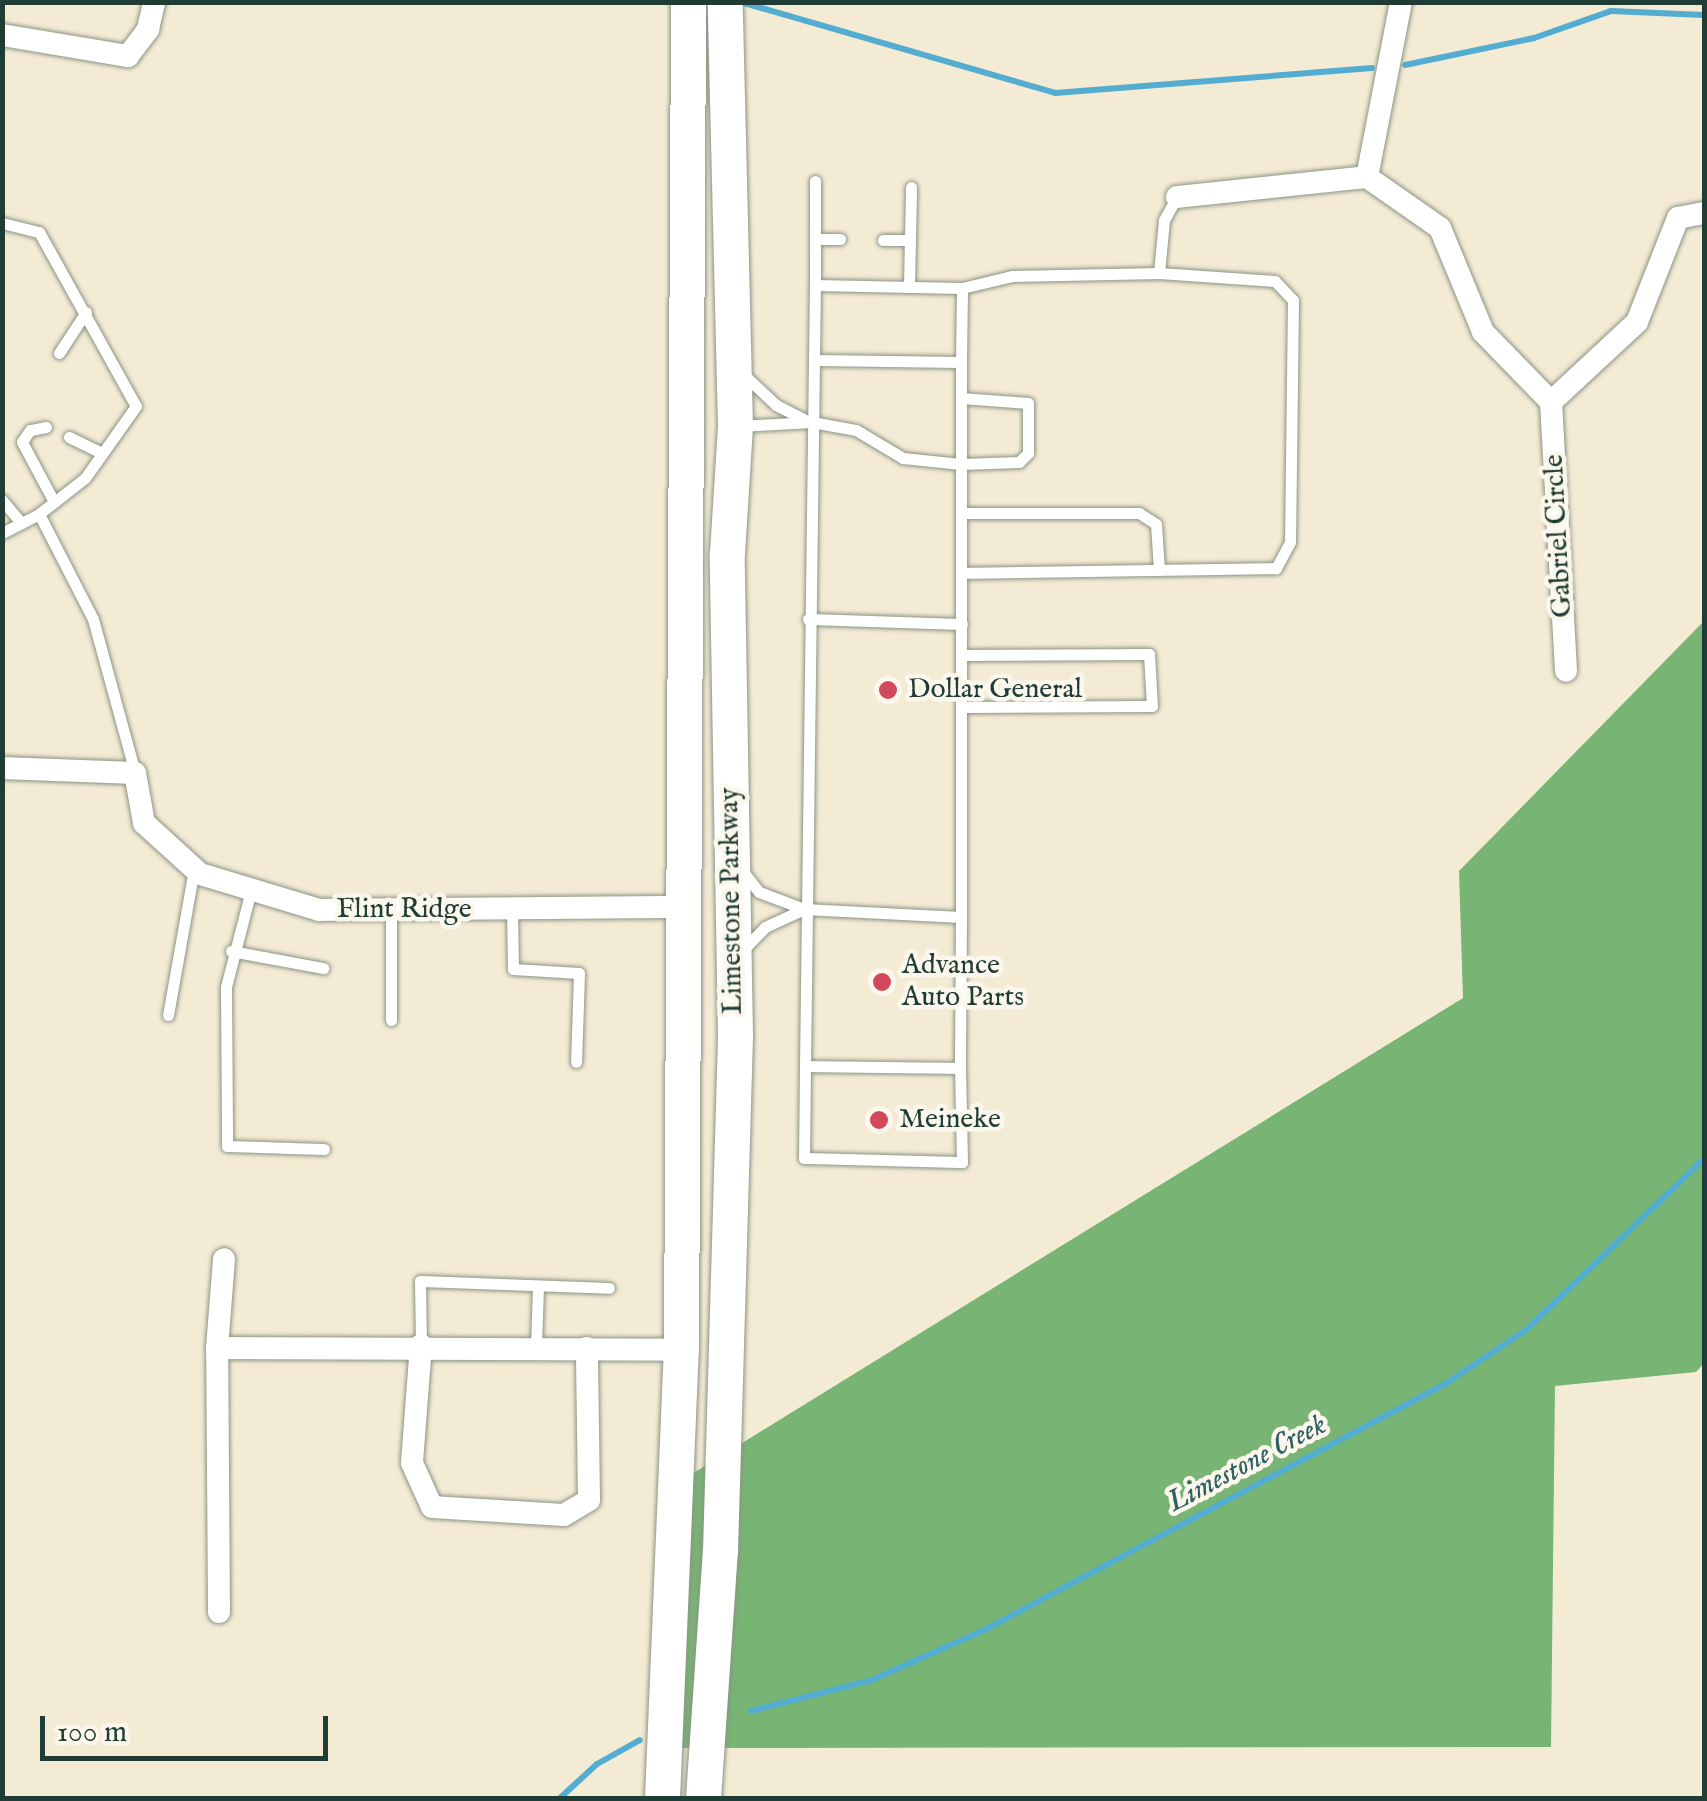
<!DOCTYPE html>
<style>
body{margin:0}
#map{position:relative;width:1707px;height:1801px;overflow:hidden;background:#f4ebd5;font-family:"IM FELL English",serif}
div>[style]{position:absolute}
.forest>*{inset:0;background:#78b474}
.stream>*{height:6px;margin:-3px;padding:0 3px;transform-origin:3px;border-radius:3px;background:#52add0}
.roads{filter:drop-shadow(0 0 2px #8a9484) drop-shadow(0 0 2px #8a9484)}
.service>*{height:11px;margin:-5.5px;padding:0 5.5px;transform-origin:5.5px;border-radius:5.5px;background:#fff}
.minor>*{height:22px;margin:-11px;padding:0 11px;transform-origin:11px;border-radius:11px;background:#fff}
.primary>*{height:35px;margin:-17.5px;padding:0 17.5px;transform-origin:17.5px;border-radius:17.5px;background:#fff}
.dots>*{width:28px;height:28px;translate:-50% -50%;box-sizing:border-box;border:5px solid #fbf7ec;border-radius:50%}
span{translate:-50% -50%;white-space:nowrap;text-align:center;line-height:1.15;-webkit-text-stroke:9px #fbf7ec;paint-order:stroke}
.street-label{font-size:28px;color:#1f3d34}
.poi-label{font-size:28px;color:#1f3d34}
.left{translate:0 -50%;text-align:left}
.water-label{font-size:30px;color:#2e5f63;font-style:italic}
.frame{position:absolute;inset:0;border:5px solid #1f3d34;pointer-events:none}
.scale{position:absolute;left:40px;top:1716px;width:288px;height:45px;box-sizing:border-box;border:5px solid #1f3d34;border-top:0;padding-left:12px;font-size:30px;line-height:35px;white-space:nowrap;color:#1f3d34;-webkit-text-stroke:8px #fbf7ec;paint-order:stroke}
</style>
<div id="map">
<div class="forest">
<i style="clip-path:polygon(1704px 621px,1704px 1363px,1696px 1372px,1555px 1386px,1551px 1747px,678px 1748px,682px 1480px,1463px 998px,1459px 871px)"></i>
</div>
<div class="stream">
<i style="left:744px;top:3px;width:324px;rotate:16.1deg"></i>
<i style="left:1055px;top:93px;width:318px;rotate:-4.5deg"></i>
<i style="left:1405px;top:65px;width:132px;rotate:-11.8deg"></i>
<i style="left:1534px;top:38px;width:82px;rotate:-19.3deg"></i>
<i style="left:1611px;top:11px;width:93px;rotate:2.5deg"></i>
<i style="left:751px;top:1711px;width:125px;rotate:-14.4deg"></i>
<i style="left:872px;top:1680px;width:127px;rotate:-24.1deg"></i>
<i style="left:988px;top:1628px;width:518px;rotate:-28.1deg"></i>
<i style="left:1445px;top:1384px;width:97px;rotate:-33.7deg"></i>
<i style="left:1526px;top:1330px;width:247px;rotate:-43.9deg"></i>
<i style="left:560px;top:1798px;width:50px;rotate:-42.6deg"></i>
<i style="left:597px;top:1764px;width:49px;rotate:-29.2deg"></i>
</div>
<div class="roads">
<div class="service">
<i style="left:815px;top:181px;width:104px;rotate:90deg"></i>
<i style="left:2px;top:223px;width:38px;rotate:14deg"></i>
<i style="left:39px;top:232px;width:199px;rotate:60.9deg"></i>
<i style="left:136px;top:406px;width:88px;rotate:125.3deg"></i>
<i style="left:85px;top:478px;width:58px;rotate:142deg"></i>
<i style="left:39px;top:514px;width:118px;rotate:62.8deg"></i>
<i style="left:93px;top:619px;width:160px;rotate:74.7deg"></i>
<i style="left:816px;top:239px;width:24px"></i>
<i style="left:883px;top:240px;width:27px"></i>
<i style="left:1159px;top:273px;width:53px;rotate:-84.6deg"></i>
<i style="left:1164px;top:220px;width:26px;rotate:-61deg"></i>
<i style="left:909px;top:286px;width:99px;rotate:-88.8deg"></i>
<i style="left:59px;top:353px;width:49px;rotate:-56.6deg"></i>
<i style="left:815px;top:360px;width:146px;rotate:0.8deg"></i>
<i style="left:961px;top:362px;width:74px;rotate:-89.2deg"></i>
<i style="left:743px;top:374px;width:45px;rotate:43.2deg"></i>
<i style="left:776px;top:405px;width:36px;rotate:27deg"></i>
<i style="left:739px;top:426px;width:73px;rotate:-3.1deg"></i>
<i style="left:812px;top:422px;width:45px;rotate:10.3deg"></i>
<i style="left:856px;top:430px;width:55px;rotate:30.8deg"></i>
<i style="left:903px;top:458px;width:58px;rotate:5.9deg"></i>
<i style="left:961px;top:464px;width:58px;rotate:-2deg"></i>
<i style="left:1019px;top:462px;width:13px;rotate:-45deg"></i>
<i style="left:1028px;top:453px;width:50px;rotate:-90deg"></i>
<i style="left:1028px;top:403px;width:67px;rotate:-175.7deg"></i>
<i style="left:46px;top:427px;width:16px;rotate:169deg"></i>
<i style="left:30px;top:430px;width:14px;rotate:124deg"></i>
<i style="left:22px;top:442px;width:68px;rotate:61.9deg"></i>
<i style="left:69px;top:437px;width:37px;rotate:26deg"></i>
<i style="left:2px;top:500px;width:30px;rotate:50deg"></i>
<i style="left:962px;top:513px;width:177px"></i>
<i style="left:1139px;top:513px;width:20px;rotate:33deg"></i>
<i style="left:1156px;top:524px;width:46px;rotate:86.3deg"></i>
<i style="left:2px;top:533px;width:42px;rotate:-27.2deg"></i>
<i style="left:808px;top:619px;width:154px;rotate:1.9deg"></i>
<i style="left:962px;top:655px;width:187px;rotate:-0.3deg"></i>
<i style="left:1149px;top:654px;width:52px;rotate:86.7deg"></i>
<i style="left:1152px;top:706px;width:190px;rotate:179.7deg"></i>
<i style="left:741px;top:869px;width:29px;rotate:52deg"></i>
<i style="left:759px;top:892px;width:48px;rotate:20.7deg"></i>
<i style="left:804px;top:909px;width:157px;rotate:2.9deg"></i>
<i style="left:961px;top:917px;width:555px;rotate:-90deg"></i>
<i style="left:251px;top:890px;width:100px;rotate:104.5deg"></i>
<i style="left:226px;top:987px;width:159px;rotate:89.6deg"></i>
<i style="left:227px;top:1146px;width:97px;rotate:1.8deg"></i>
<i style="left:512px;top:910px;width:59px;rotate:89deg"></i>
<i style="left:513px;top:969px;width:66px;rotate:3.5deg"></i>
<i style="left:579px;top:973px;width:89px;rotate:91.9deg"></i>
<i style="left:961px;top:917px;width:151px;rotate:90.4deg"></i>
<i style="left:960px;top:1068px;width:155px;rotate:-179.3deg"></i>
<i style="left:805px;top:1066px;width:781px;rotate:-89.27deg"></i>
<i style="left:815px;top:285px;width:147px;rotate:1.2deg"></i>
<i style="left:962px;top:288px;width:51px;rotate:-13.5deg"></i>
<i style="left:1012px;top:276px;width:147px;rotate:-1.2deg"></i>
<i style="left:1159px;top:273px;width:116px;rotate:3.9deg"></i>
<i style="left:1275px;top:281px;width:26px;rotate:47deg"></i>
<i style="left:1293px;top:300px;width:242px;rotate:90.7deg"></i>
<i style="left:1290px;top:542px;width:30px;rotate:118deg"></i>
<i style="left:1276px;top:568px;width:314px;rotate:179.1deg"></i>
<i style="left:231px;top:951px;width:94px;rotate:10.5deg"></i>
<i style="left:740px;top:953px;width:36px;rotate:-46deg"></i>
<i style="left:765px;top:927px;width:43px;rotate:-24.8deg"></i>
<i style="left:168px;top:1015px;width:148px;rotate:-79.9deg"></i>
<i style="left:391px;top:1020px;width:109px;rotate:-90deg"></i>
<i style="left:805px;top:1066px;width:92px;rotate:90.6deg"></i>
<i style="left:804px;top:1158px;width:158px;rotate:1.5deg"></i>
<i style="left:962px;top:1162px;width:94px;rotate:-91.2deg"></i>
<i style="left:421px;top:1345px;width:64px;rotate:-90.9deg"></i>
<i style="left:420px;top:1281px;width:189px;rotate:2.1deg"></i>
<i style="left:536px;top:1347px;width:61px;rotate:-88.1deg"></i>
</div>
<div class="minor">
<i style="left:2px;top:35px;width:128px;rotate:9.5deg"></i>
<i style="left:128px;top:56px;width:34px;rotate:-53deg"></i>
<i style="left:148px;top:29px;width:28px;rotate:-77deg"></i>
<i style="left:1367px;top:177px;width:89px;rotate:34.9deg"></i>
<i style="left:1440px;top:228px;width:113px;rotate:67.5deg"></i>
<i style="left:1483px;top:332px;width:98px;rotate:45.8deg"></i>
<i style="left:1551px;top:402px;width:269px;rotate:86.8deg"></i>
<i style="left:1367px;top:177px;width:178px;rotate:-79deg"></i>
<i style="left:1177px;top:197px;width:191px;rotate:-6deg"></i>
<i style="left:1551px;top:402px;width:117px;rotate:-42.9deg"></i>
<i style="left:1637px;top:322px;width:112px;rotate:-68.5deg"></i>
<i style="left:1678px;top:218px;width:26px;rotate:-11deg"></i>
<i style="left:2px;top:768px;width:133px;rotate:2.2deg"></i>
<i style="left:135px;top:773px;width:51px;rotate:79.8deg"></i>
<i style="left:144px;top:823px;width:76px;rotate:42.3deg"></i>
<i style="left:200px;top:874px;width:124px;rotate:16.8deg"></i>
<i style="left:319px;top:910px;width:366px;rotate:-0.5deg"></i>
<i style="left:421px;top:1345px;width:118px;rotate:94.4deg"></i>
<i style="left:412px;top:1463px;width:48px;rotate:65.6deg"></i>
<i style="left:432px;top:1507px;width:132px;rotate:3.5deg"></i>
<i style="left:564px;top:1515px;width:29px;rotate:-31deg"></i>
<i style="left:589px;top:1500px;width:152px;rotate:-90.8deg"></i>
<i style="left:217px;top:1348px;width:464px;rotate:0.2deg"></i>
<i style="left:219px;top:1612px;width:264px;rotate:-90.4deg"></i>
<i style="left:217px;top:1348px;width:89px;rotate:-85.5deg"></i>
</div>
<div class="primary">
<i style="left:662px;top:1798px;width:448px;rotate:-87.6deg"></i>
<i style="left:681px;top:1350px;width:1348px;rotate:-89.7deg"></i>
<i style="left:703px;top:1798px;width:248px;rotate:-86.1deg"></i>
<i style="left:720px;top:1551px;width:516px;rotate:-88.33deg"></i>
<i style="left:735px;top:1035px;width:482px;rotate:-91deg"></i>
<i style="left:727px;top:553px;width:127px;rotate:-86.4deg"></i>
<i style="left:735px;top:426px;width:424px;rotate:-91.4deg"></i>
</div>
</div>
<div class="dots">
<i style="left:888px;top:690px;background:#d1495b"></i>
<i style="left:882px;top:982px;background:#d1495b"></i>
<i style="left:879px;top:1120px;background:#d1495b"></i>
</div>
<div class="street-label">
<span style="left:1559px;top:536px;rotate:-93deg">Gabriel Circle</span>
<span style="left:732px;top:901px;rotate:-91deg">Limestone Parkway</span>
<span style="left:404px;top:910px">Flint Ridge</span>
</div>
<div class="poi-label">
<span class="left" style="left:908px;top:690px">Dollar General</span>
<span class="left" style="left:902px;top:982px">Advance<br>Auto Parts</span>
<span class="left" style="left:899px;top:1120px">Meineke</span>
</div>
<div class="water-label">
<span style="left:1247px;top:1464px;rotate:-28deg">Limestone Creek</span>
</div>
<div class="frame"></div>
<div class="scale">100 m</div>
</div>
